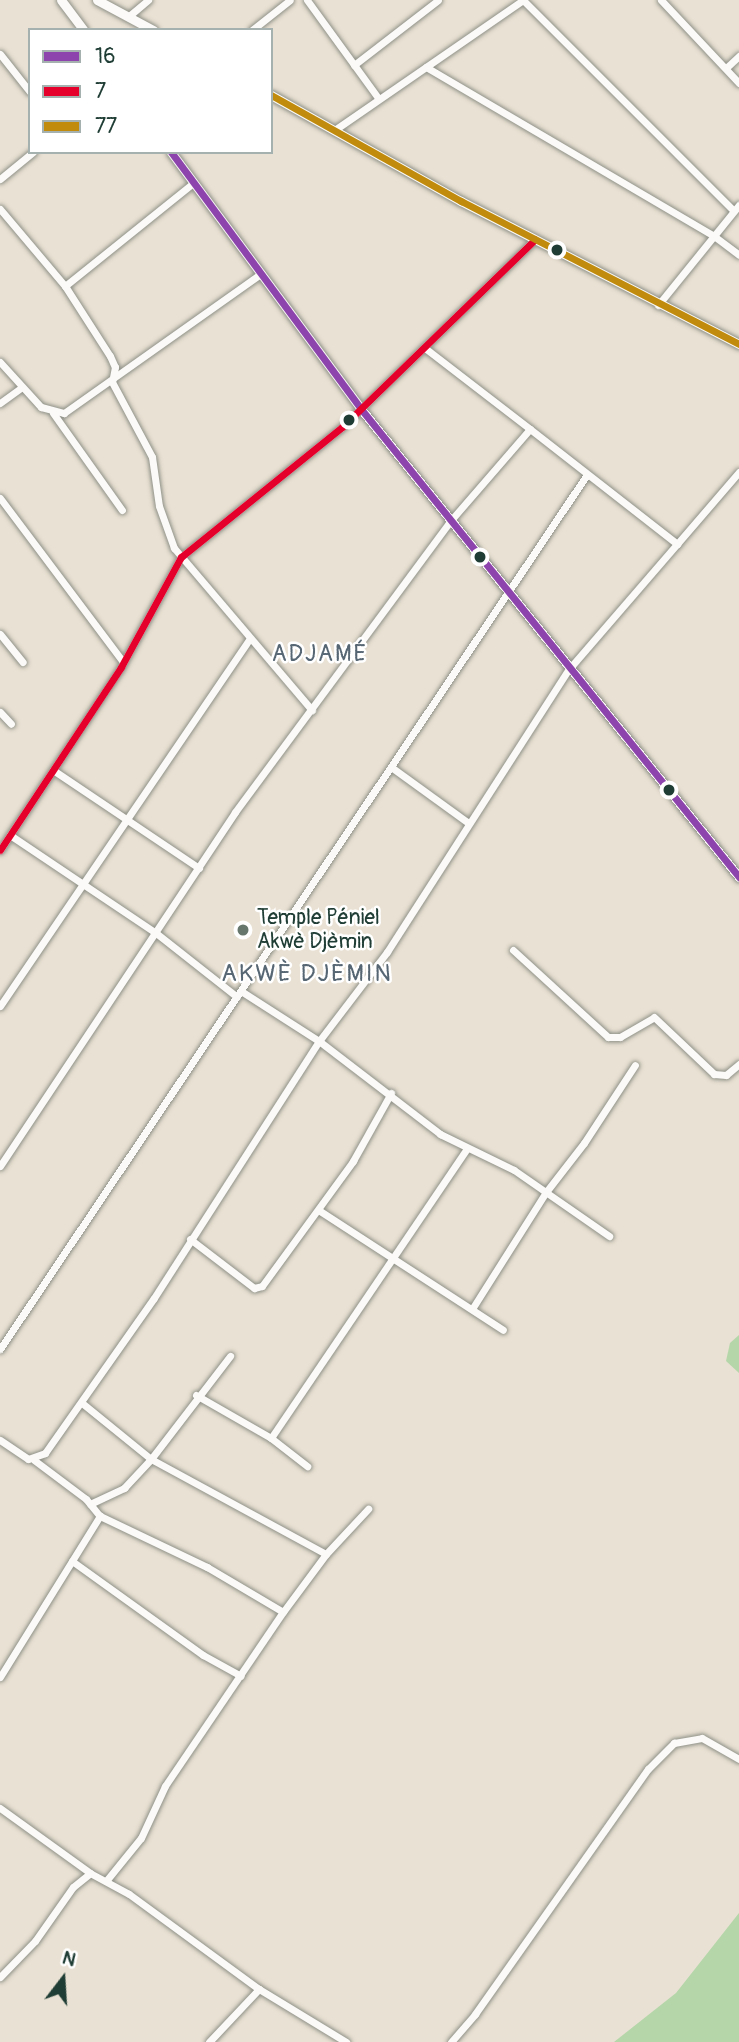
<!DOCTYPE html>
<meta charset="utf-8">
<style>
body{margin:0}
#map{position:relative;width:739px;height:2042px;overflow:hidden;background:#e9e1d3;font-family:Pangolin,sans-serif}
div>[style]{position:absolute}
.green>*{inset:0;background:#b4d6a9}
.roads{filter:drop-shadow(0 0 2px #8f9188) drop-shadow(0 0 2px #8f9188)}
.minor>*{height:7px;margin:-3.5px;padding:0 3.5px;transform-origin:3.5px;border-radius:3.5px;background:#fcfaf8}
.tertiary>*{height:9px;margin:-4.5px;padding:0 4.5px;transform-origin:4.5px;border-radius:4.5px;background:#fcfaf8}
.bus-1>*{height:7px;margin:-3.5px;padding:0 3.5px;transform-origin:3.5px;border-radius:3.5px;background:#8e44ad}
.bus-2>*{height:7px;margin:-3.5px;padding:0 3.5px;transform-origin:3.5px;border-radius:3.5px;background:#e4002b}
.bus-3>*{height:7px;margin:-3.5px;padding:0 3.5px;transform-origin:3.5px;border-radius:3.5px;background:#c18c0d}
.dots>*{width:19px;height:19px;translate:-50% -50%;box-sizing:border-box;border:4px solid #fff;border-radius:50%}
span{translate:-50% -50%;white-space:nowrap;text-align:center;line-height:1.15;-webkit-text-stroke:5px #fff;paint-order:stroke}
.poi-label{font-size:21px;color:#1f3d34}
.left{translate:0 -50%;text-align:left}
.neighbourhood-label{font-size:23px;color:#566673;letter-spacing:2px}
.quarter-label{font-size:24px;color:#566673;letter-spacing:2px}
.legend{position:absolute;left:28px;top:28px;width:245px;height:126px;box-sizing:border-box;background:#fff;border:2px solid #a5b1ae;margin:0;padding:9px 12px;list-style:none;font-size:21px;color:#1f3d34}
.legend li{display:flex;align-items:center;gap:14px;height:35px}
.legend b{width:35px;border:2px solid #a5b1ae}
.north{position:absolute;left:28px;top:1944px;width:70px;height:70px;-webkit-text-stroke:5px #fff;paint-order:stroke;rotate:17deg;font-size:19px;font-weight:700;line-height:28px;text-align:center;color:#1f3d34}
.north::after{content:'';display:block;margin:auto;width:24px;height:32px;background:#1f3d34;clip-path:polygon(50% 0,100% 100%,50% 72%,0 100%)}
</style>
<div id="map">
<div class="green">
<i style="clip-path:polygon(739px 1335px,739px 1373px,726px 1361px,730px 1343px)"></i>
<i style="clip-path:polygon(739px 1913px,739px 2042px,614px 2042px,676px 1993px)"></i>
</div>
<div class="roads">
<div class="minor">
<i style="left:307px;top:0;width:122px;rotate:54deg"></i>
<i style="left:523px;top:0;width:298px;rotate:45deg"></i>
<i style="left:661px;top:0;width:114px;rotate:46.8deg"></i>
<i style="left:129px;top:16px;width:25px;rotate:-40deg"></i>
<i style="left:252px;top:30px;width:48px;rotate:-38.3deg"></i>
<i style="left:0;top:54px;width:48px;rotate:51.7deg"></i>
<i style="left:354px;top:65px;width:106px;rotate:-37.7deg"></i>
<i style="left:426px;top:67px;width:334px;rotate:30.4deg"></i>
<i style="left:714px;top:236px;width:31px;rotate:37deg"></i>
<i style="left:726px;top:68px;width:18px;rotate:-43deg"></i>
<i style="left:336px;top:129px;width:227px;rotate:-34.6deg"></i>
<i style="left:0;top:179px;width:43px;rotate:-39.3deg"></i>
<i style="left:0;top:209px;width:101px;rotate:49.8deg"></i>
<i style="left:65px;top:286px;width:83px;rotate:57.3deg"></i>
<i style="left:110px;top:356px;width:12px;rotate:66deg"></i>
<i style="left:115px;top:367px;width:15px;rotate:101deg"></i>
<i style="left:112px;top:382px;width:85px;rotate:61.9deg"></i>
<i style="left:152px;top:457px;width:49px;rotate:81.9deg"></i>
<i style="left:159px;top:506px;width:45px;rotate:70.3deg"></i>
<i style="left:174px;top:548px;width:213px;rotate:49.6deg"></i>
<i style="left:65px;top:286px;width:163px;rotate:-38.8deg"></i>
<i style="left:658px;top:305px;width:129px;rotate:-51deg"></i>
<i style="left:0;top:362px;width:61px;rotate:47.7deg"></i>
<i style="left:41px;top:407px;width:24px;rotate:15deg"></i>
<i style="left:64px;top:413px;width:240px;rotate:-35.3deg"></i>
<i style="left:0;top:403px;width:26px;rotate:-36deg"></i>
<i style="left:53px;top:413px;width:119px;rotate:54.6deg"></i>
<i style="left:530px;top:429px;width:187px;rotate:38deg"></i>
<i style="left:677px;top:544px;width:95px;rotate:-49.3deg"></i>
<i style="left:0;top:498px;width:205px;rotate:53.1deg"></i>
<i style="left:0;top:634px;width:36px;rotate:51deg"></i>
<i style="left:0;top:712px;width:16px;rotate:47deg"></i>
<i style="left:391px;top:767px;width:94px;rotate:35.9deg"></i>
<i style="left:53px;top:770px;width:176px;rotate:33.9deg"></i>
<i style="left:10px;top:835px;width:176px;rotate:33.9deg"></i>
<i style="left:156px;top:933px;width:103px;rotate:38.3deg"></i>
<i style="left:0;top:850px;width:219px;rotate:-56.5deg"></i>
<i style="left:121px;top:667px;width:125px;rotate:-61.4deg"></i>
<i style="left:181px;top:557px;width:207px;rotate:-38.9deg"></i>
<i style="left:342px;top:427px;width:269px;rotate:-44.2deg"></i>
<i style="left:513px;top:950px;width:129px;rotate:42.5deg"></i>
<i style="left:608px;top:1037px;width:12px"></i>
<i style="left:620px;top:1037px;width:39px;rotate:-30deg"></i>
<i style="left:654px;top:1017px;width:83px;rotate:43.5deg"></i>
<i style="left:714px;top:1074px;width:12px;rotate:5deg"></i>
<i style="left:726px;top:1075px;width:17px;rotate:-40deg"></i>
<i style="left:241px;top:991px;width:93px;rotate:32.7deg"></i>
<i style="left:319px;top:1041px;width:153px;rotate:37.5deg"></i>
<i style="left:440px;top:1134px;width:82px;rotate:25.9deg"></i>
<i style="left:514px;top:1170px;width:116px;rotate:34.8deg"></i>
<i style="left:0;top:1006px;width:443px;rotate:-55.8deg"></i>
<i style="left:0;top:1166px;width:425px;rotate:-56.4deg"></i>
<i style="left:235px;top:812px;width:365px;rotate:-53.5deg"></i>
<i style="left:452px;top:519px;width:119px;rotate:-49.1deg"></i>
<i style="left:530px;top:429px;width:131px;rotate:-142.4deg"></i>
<i style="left:320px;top:1211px;width:218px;rotate:33deg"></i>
<i style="left:190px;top:1239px;width:81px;rotate:37.4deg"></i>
<i style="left:254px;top:1288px;width:8px;rotate:-14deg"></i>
<i style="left:262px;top:1286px;width:155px;rotate:-53.9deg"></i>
<i style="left:353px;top:1161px;width:78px;rotate:-60.8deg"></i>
<i style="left:472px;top:1309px;width:138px;rotate:-57.7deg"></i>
<i style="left:546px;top:1192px;width:62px;rotate:-52.2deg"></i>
<i style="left:584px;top:1143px;width:93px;rotate:-56.8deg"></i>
<i style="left:0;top:1349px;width:1051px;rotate:-56.13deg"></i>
<i style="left:196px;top:1395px;width:86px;rotate:29.8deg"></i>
<i style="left:271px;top:1438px;width:46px;rotate:37.9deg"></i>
<i style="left:82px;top:1403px;width:89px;rotate:39.1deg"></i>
<i style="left:151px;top:1459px;width:130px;rotate:-52.5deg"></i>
<i style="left:271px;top:1438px;width:350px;rotate:-55.9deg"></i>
<i style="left:0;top:1440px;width:34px;rotate:34deg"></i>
<i style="left:28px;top:1459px;width:18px;rotate:-19deg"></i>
<i style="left:45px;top:1453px;width:189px;rotate:-54.9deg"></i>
<i style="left:154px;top:1298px;width:305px;rotate:-57.3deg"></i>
<i style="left:319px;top:1041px;width:112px;rotate:-52.6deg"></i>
<i style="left:387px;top:952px;width:336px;rotate:-57.3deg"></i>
<i style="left:569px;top:669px;width:165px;rotate:-49.2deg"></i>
<i style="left:34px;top:1460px;width:65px;rotate:36.9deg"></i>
<i style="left:86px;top:1499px;width:22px;rotate:51deg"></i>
<i style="left:100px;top:1516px;width:119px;rotate:25.5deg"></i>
<i style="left:207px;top:1567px;width:88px;rotate:30.6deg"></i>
<i style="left:90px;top:1504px;width:38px;rotate:-25deg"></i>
<i style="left:124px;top:1488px;width:40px;rotate:-47deg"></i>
<i style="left:151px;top:1459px;width:199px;rotate:28.5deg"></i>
<i style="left:72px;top:1561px;width:161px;rotate:35.7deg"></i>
<i style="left:203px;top:1655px;width:43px;rotate:28.9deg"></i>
<i style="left:0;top:1677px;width:190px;rotate:-58.2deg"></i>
<i style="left:0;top:1808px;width:111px;rotate:35.8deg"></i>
<i style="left:106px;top:1881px;width:55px;rotate:-50.9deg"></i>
<i style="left:141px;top:1838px;width:57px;rotate:-65.2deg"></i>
<i style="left:165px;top:1786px;width:210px;rotate:-55.9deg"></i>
<i style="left:283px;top:1612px;width:72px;rotate:-53.4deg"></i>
<i style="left:326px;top:1554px;width:62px;rotate:-47deg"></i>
<i style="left:0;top:1977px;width:50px;rotate:-45.8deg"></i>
<i style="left:35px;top:1941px;width:66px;rotate:-54.9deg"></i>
<i style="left:73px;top:1887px;width:22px;rotate:-39deg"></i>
<i style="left:90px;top:1873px;width:44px;rotate:28.3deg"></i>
<i style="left:129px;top:1894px;width:161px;rotate:36.2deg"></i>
<i style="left:209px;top:2042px;width:73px;rotate:-46.7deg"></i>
<i style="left:259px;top:1989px;width:102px;rotate:31.3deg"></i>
<i style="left:451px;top:2042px;width:37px;rotate:-49deg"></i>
<i style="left:475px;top:2014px;width:300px;rotate:-54.8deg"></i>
<i style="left:648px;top:1769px;width:37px;rotate:-45deg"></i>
<i style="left:674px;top:1743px;width:28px;rotate:-10deg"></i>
<i style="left:702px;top:1738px;width:43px;rotate:29.6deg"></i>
</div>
<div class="tertiary">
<i style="left:61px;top:0;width:38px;rotate:53deg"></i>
<i style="left:97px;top:0;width:64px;rotate:28.2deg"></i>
<i style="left:271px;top:95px;width:218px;rotate:29.2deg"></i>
<i style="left:461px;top:201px;width:313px;rotate:27.2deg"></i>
<i style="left:171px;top:152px;width:320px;rotate:53.5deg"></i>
<i style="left:361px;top:409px;width:602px;rotate:51.07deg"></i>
</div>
</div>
<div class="bus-1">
<i style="left:171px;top:152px;width:320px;rotate:53.5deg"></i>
<i style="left:361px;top:409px;width:602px;rotate:51.07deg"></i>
</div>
<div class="bus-2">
<i style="left:0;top:850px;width:219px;rotate:-56.5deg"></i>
<i style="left:121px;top:667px;width:125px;rotate:-61.4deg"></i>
<i style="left:181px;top:557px;width:207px;rotate:-38.9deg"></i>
<i style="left:342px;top:427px;width:269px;rotate:-44.2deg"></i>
</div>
<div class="bus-3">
<i style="left:271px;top:95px;width:218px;rotate:29.2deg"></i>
<i style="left:461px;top:201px;width:313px;rotate:27.2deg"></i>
</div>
<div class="dots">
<i style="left:557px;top:250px;background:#1f3d34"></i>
<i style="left:349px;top:420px;background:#1f3d34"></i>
<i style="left:480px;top:557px;background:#1f3d34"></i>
<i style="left:669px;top:790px;background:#1f3d34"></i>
<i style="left:243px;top:930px;background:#66766c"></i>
</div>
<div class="poi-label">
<span class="left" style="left:257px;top:930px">Temple Péniel<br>Akwè Djèmin</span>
</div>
<div class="neighbourhood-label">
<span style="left:320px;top:654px">ADJAMÉ</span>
</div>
<div class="quarter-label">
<span style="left:307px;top:974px">AKWÈ DJÈMIN</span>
</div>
<ul class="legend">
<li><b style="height:9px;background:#8e44ad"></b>16</li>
<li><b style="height:9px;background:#e4002b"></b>7</li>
<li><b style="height:9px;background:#c18c0d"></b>77</li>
</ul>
<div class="north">N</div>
</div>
